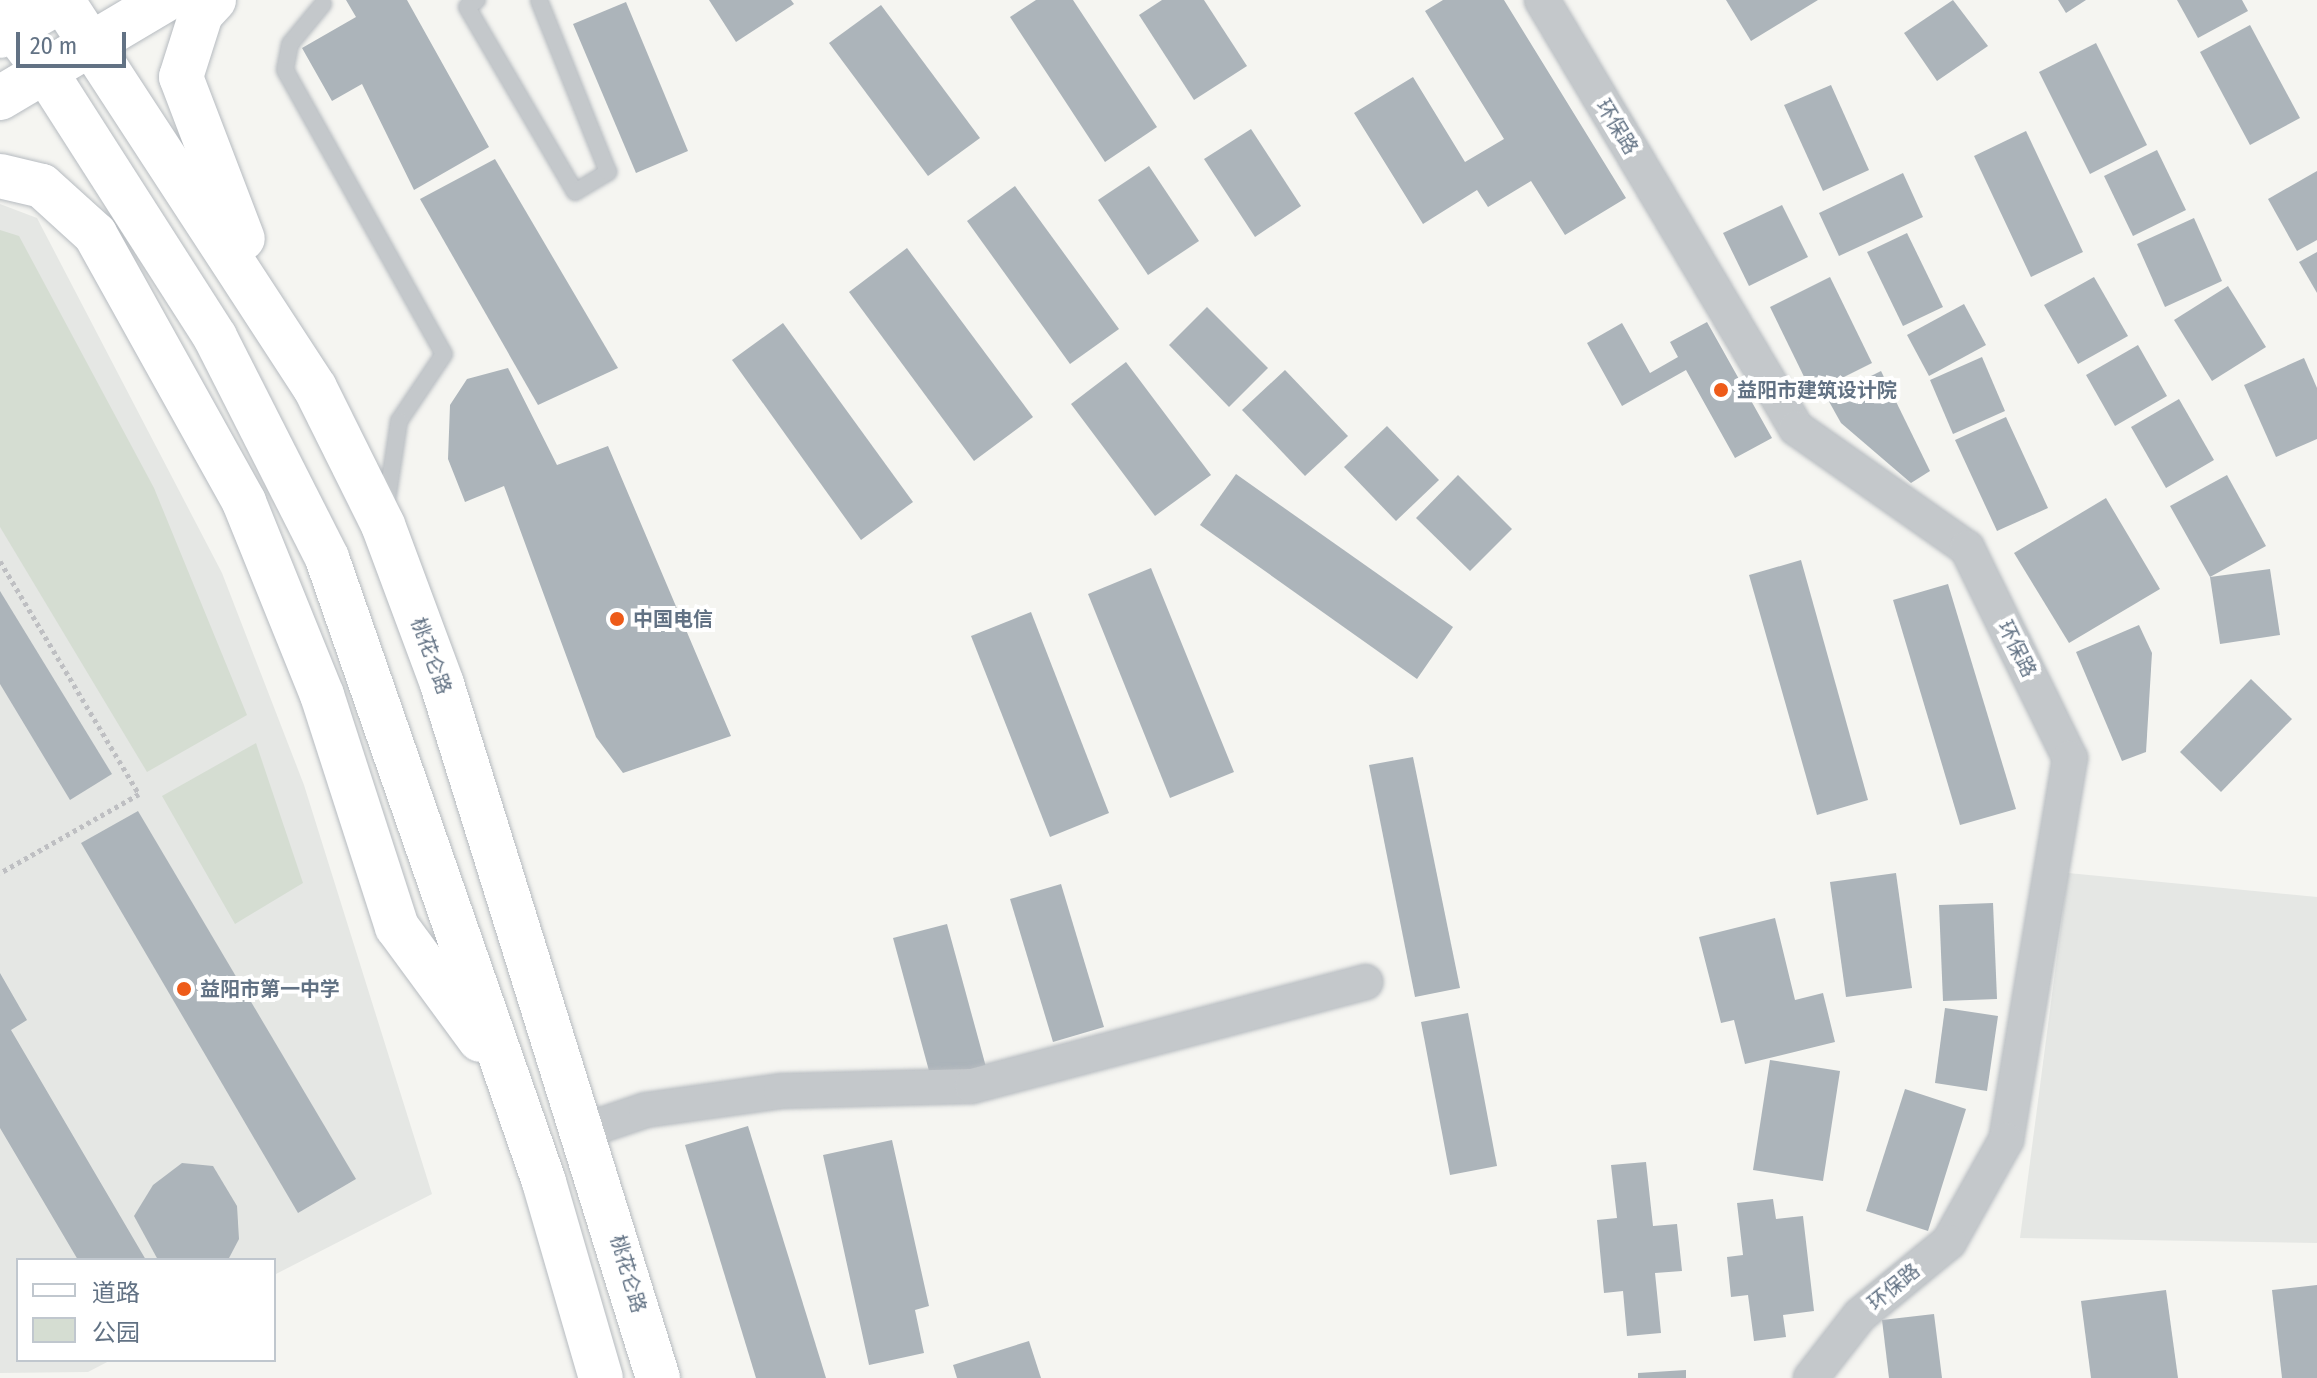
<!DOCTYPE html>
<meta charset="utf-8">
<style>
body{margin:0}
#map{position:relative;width:2317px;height:1378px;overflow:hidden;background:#f5f5f1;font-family:"Fira Sans Condensed","Noto Sans SC",sans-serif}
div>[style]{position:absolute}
.built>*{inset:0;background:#e5e7e4}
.green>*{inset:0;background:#d5ddd2}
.building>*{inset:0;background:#acb4ba}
.path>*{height:5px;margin-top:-2.5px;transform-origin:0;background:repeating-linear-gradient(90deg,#bebfc2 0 4px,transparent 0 8px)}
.roads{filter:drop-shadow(0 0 2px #b6bbc0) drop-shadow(0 0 2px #b6bbc0)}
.lane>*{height:16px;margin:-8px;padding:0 8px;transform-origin:8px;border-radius:8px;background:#c4c8cb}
.street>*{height:34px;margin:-17px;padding:0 17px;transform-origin:17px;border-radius:17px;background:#c4c8cb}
.secondary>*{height:44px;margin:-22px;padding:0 22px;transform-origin:22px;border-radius:22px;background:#fff}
.dots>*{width:22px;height:22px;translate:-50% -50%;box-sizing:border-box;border:4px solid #fff;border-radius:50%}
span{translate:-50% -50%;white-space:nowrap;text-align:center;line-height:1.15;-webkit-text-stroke:8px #fff;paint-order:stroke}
.street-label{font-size:20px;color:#627284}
.poi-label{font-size:20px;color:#627284;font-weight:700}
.left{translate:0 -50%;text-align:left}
.legend{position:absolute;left:16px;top:1258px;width:260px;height:104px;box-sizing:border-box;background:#fff;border:2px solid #c0c7ce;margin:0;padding:10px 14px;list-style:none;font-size:24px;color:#627284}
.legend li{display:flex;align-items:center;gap:16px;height:40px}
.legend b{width:40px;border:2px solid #c0c7ce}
.scale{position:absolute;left:16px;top:32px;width:110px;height:36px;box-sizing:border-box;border:4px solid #627284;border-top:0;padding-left:10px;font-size:24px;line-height:28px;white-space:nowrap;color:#627284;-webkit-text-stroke:6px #fff;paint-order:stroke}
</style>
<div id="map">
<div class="built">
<i style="clip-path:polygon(0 204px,37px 218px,222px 573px,304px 785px,432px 1194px,274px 1275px,274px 1260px,18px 1260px,18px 1360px,111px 1360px,88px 1372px,0 1373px)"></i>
<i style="clip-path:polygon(2068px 873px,2317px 897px,2317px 1243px,2020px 1238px)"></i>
</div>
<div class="green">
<i style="clip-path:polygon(0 230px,19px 236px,154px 488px,247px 715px,147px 772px,0 527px)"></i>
<i style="clip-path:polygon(256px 743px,303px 883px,235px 924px,162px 796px)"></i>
</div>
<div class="building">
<i style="clip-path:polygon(346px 0,407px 0,489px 147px,414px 190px,362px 84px,332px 101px,302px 48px,356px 17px)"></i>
<i style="clip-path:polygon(709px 0,791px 0,794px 4px,736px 42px)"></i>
<i style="clip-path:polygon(1036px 0,1073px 0,1157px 127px,1105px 162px,1010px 17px)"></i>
<i style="clip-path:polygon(1162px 0,1204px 0,1247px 66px,1194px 100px,1139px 15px)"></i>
<i style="clip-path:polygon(1443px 0,1504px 0,1626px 198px,1565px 235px,1531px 181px,1488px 207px,1477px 190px,1423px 224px,1354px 113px,1413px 77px,1465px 162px,1504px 139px,1425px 11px)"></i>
<i style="clip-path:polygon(1726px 0,1818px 0,1751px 41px)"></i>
<i style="clip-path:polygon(1953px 0,1988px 46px,1937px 81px,1904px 33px)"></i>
<i style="clip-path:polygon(2058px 0,2086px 0,2066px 13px)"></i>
<i style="clip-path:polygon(2177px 0,2242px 0,2248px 11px,2198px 38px)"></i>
<i style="clip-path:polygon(626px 2px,688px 151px,636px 173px,573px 24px)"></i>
<i style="clip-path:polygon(881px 5px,980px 138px,928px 176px,829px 43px)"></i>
<i style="clip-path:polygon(2250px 25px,2300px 118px,2250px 145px,2200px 52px)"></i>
<i style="clip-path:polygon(2096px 43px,2147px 145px,2090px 174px,2039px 72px)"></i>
<i style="clip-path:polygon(1831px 85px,1869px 170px,1823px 191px,1784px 105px)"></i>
<i style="clip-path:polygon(1251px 129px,1301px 206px,1255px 237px,1204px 159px)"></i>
<i style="clip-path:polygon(2026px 131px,2083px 252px,2031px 277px,1974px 156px)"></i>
<i style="clip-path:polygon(2157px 150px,2186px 210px,2133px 236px,2104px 176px)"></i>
<i style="clip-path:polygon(495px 159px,618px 368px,538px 405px,420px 199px)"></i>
<i style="clip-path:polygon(1149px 166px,1199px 241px,1148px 275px,1098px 200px)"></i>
<i style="clip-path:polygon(2317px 171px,2317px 240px,2297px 251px,2268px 199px)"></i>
<i style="clip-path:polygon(1903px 173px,1923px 217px,1839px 256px,1819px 213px)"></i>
<i style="clip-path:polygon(1015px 186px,1119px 329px,1070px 364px,967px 221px)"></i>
<i style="clip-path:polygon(1782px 205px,1808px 257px,1749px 286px,1723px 233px)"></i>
<i style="clip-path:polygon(2194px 218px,2222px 281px,2165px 307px,2137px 244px)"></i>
<i style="clip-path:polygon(1907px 233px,1943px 307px,1903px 326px,1867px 252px)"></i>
<i style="clip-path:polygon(907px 248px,1033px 417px,974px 461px,849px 292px)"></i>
<i style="clip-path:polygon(2317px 252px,2317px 293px,2299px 262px)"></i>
<i style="clip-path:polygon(1830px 277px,1872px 363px,1812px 393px,1770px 307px)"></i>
<i style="clip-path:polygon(2094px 277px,2128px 336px,2078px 364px,2044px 305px)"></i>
<i style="clip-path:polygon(2228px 286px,2266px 347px,2212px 381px,2174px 320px)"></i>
<i style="clip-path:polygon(1964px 304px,1986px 345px,1929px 376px,1907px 335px)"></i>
<i style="clip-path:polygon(1207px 307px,1268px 368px,1229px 407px,1169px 345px)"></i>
<i style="clip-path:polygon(1707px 322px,1772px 438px,1735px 458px,1686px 370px,1622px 406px,1587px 343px,1622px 323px,1650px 373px,1678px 357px,1670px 342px)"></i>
<i style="clip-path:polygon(783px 323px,913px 502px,861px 540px,732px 360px)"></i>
<i style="clip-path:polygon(2138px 345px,2167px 396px,2115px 426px,2086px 375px)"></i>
<i style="clip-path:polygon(1982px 357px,2005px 411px,1953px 434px,1930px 380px)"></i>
<i style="clip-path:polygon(2304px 358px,2317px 388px,2317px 439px,2276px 457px,2244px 385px)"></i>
<i style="clip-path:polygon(1126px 362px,1211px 475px,1155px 516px,1071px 404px)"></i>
<i style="clip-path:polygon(508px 368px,557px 465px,608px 446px,731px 736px,623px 773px,596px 737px,504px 486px,465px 502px,448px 459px,450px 405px,467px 379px)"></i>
<i style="clip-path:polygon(1285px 370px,1348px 436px,1305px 476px,1242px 410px)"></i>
<i style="clip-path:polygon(1881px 371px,1930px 471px,1911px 483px,1841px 423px,1827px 398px)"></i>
<i style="clip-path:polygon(2179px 399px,2214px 460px,2166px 488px,2131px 427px)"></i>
<i style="clip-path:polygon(2006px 417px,2048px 508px,1997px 531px,1955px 440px)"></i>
<i style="clip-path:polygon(1387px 426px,1439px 480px,1396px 521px,1344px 467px)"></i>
<i style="clip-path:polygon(1236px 474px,1453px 627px,1417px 679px,1200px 525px)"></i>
<i style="clip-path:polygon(1458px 475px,1512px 529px,1470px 571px,1416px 518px)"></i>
<i style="clip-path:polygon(2227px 475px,2266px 546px,2210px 577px,2170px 506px)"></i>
<i style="clip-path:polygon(2106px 498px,2160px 589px,2069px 643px,2014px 553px)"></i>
<i style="clip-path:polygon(1801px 560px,1868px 800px,1817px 815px,1749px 575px)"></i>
<i style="clip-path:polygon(1151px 568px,1234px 772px,1170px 798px,1088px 594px)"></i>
<i style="clip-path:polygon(2270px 569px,2280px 635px,2220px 644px,2210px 577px)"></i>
<i style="clip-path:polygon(1948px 584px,2016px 809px,1960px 825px,1893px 600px)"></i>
<i style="clip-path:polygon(0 591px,112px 774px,70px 800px,0 684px)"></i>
<i style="clip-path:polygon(1031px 612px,1109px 813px,1050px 837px,971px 636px)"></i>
<i style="clip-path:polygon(2139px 625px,2152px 653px,2146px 752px,2122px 761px,2076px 652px)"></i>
<i style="clip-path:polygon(2251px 679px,2292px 719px,2221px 792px,2180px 752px)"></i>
<i style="clip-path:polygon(1413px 757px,1460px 988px,1415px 997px,1369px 765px)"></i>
<i style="clip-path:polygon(138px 811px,356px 1179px,298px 1213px,81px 843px)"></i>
<i style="clip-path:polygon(1896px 873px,1912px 988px,1846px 997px,1830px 882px)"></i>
<i style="clip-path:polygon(1061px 884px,1104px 1027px,1053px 1042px,1010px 899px)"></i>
<i style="clip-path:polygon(1993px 903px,1997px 999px,1943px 1001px,1939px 905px)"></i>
<i style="clip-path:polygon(1775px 918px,1795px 1000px,1823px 993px,1835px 1042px,1745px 1064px,1734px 1020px,1721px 1023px,1699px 937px)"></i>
<i style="clip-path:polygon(947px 924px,986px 1067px,932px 1082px,893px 938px)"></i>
<i style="clip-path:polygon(0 973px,27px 1020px,11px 1030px,146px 1260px,78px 1260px,0 1128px)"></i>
<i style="clip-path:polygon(1945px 1008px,1998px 1016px,1987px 1091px,1935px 1083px)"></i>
<i style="clip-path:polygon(1468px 1013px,1497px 1166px,1450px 1175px,1421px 1022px)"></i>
<i style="clip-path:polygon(1770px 1060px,1840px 1071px,1823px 1181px,1753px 1170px)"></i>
<i style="clip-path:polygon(1905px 1089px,1966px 1109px,1928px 1231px,1866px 1211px)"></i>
<i style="clip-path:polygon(748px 1126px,826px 1378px,756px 1378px,685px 1145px)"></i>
<i style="clip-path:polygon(892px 1140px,929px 1306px,915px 1310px,924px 1353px,869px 1365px,823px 1155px)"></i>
<i style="clip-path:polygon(1646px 1162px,1653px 1226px,1677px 1224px,1682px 1271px,1655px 1273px,1661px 1333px,1627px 1336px,1623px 1291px,1604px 1293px,1597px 1220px,1617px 1218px,1611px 1165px)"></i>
<i style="clip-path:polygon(182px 1163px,213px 1166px,237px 1206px,239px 1239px,228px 1260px,158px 1260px,134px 1216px,153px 1185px)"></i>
<i style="clip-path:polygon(1773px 1199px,1776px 1219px,1803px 1216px,1814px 1311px,1783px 1315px,1786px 1337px,1754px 1341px,1748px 1295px,1731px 1297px,1727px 1257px,1743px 1255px,1737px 1203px)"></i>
<i style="clip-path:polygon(2317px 1285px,2317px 1378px,2282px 1378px,2272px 1290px)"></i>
<i style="clip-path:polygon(2166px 1290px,2178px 1378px,2091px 1378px,2081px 1301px)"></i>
<i style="clip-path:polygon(1934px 1314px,1942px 1378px,1889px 1378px,1882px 1320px)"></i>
<i style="clip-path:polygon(1029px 1341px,1041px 1378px,957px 1378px,953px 1365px)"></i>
<i style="clip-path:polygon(1686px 1370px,1686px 1378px,1638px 1378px,1638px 1373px)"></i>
</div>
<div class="path">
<i style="left:0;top:561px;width:271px;rotate:59.2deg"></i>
<i style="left:139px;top:794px;width:160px;rotate:150.4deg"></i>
</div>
<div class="roads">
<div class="lane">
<i style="left:477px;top:0;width:12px;rotate:145deg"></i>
<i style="left:467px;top:7px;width:214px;rotate:59.7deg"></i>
<i style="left:575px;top:192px;width:39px;rotate:-31deg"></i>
<i style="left:608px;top:172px;width:185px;rotate:-111.9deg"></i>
<i style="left:323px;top:4px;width:52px;rotate:129.5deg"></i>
<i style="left:290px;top:44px;width:26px;rotate:101deg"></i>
<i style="left:285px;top:70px;width:325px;rotate:60.8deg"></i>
<i style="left:444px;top:354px;width:81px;rotate:123.9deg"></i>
<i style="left:399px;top:421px;width:87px;rotate:98.6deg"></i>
</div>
<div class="street">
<i style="left:1542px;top:0;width:498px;rotate:59.3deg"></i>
<i style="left:1796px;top:428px;width:209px;rotate:35.1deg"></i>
<i style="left:1967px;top:548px;width:234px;rotate:63.9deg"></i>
<i style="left:2070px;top:758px;width:387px;rotate:99.5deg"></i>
<i style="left:2006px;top:1140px;width:117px;rotate:119.2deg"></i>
<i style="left:1949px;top:1242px;width:115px;rotate:140.6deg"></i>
<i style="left:1860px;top:1315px;width:80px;rotate:127.9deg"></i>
<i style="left:584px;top:1131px;width:65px;rotate:-18.7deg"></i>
<i style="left:646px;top:1110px;width:136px;rotate:-8deg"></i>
<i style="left:781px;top:1091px;width:191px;rotate:-1.5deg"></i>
<i style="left:972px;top:1086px;width:407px;rotate:-14.8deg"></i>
</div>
<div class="secondary">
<i style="left:214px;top:0;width:19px;rotate:133deg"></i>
<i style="left:201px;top:14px;width:66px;rotate:107.6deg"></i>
<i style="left:181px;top:77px;width:173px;rotate:69.1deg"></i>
<i style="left:0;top:11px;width:75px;rotate:53.1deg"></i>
<i style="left:45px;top:71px;width:316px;rotate:57.4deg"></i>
<i style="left:215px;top:337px;width:248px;rotate:63.1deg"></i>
<i style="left:327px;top:558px;width:661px;rotate:70.82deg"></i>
<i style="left:544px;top:1182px;width:204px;rotate:73.8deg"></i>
<i style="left:0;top:36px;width:72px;rotate:-30.1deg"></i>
<i style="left:62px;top:0;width:463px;rotate:56.9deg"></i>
<i style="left:315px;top:388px;width:153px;rotate:63.6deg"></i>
<i style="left:383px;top:525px;width:170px;rotate:69.6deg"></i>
<i style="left:442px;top:684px;width:727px;rotate:72.71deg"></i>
<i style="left:0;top:98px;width:192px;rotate:-30.7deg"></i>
<i style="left:0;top:176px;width:43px;rotate:13.4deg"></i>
<i style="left:42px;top:186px;width:72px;rotate:42.2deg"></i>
<i style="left:95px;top:234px;width:307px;rotate:60.9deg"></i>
<i style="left:244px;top:502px;width:208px;rotate:68deg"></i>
<i style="left:322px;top:695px;width:244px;rotate:72.1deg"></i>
<i style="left:397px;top:927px;width:140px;rotate:53.7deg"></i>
</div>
</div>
<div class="dots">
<i style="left:1721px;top:390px;background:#ee5b19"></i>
<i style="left:617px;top:619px;background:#ee5b19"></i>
<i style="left:184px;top:989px;background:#ee5b19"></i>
</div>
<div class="street-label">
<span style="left:1617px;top:127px;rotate:59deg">环保路</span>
<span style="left:2017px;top:649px;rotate:64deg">环保路</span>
<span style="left:431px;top:656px;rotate:70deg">桃花仑路</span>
<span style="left:628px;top:1274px;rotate:74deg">桃花仑路</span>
<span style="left:1894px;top:1287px;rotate:-39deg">环保路</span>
</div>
<div class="poi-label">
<span class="left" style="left:1737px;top:390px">益阳市建筑设计院</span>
<span class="left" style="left:633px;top:619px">中国电信</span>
<span class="left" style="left:200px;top:989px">益阳市第一中学</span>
</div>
<ul class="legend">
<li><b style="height:10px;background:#fff"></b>道路</li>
<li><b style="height:22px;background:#d5ddd2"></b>公园</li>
</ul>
<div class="scale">20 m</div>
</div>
